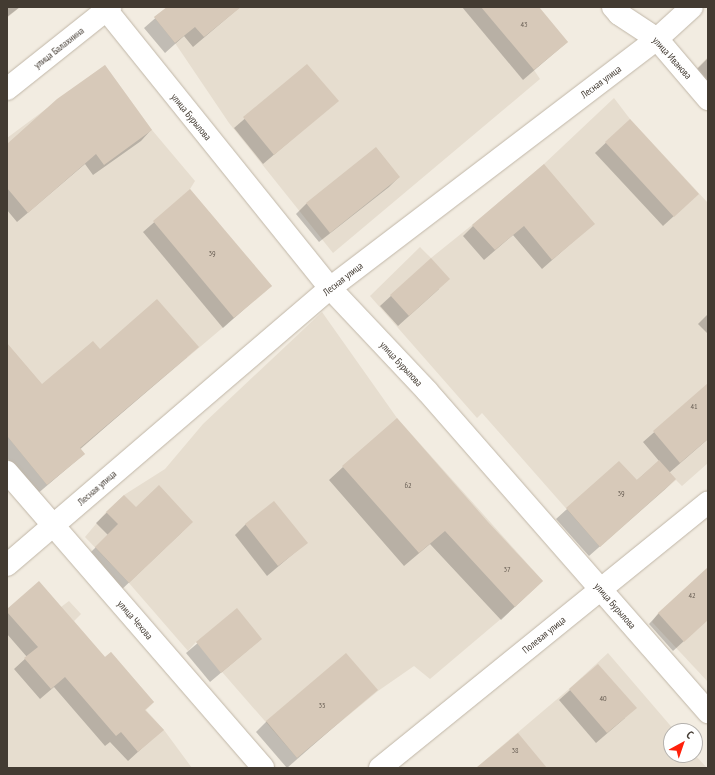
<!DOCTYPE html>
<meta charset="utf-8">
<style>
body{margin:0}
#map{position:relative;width:715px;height:775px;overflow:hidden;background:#f2ece1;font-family:"PT Sans Narrow",sans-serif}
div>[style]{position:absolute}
.residential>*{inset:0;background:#e6ddcf}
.shadow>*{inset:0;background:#0003}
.building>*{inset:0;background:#d7c9b9}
.roads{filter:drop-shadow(0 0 1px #c0b6a7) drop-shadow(0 0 1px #c0b6a7)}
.minor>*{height:22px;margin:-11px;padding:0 11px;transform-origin:11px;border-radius:11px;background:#fff}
span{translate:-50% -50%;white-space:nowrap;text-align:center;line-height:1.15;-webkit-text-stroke:3.5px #fff;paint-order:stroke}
.number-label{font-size:8px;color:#685e54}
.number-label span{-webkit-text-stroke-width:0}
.street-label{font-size:10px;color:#433b32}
.frame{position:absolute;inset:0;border:8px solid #433b32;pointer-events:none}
.north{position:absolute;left:663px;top:723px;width:40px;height:40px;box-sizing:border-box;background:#fff;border:1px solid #b4b1ad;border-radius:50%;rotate:40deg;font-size:11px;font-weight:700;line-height:16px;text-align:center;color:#433b32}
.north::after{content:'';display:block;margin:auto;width:14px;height:18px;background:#ff200b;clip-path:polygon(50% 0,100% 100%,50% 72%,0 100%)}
</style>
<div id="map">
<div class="residential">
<i style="clip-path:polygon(7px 7px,20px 7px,7px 18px)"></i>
<i style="clip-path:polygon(167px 7px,539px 7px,568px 42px,534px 70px,540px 79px,333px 253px,229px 123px,175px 43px,154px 17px)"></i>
<i style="clip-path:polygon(708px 57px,708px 80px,697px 68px)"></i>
<i style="clip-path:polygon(105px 65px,152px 130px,195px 181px,190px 189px,272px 286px,109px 424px,81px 449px,85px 454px,47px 485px,7px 436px,7px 138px)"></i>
<i style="clip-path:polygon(614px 98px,630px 119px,708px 203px,708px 463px,682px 486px,676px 480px,600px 547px,482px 413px,477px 418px,370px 296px,420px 247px,431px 258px,472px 225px,544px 164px)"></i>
<i style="clip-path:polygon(322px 312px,397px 418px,543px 581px,515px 607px,430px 679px,414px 666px,378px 691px,297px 758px,196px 642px,188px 651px,129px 583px,85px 537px,106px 512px,124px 495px,165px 469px,203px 424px)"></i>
<i style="clip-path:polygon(708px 568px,708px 682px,652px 622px,658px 613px)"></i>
<i style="clip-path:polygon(69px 601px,81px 614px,74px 621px,105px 657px,111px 652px,154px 702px,146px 710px,164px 730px,192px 768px,7px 768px,7px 609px,61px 607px)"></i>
<i style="clip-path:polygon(608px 653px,675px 731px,671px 731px,671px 755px,695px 755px,707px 768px,476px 768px,569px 689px)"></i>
</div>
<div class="shadow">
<i style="clip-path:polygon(7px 7px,20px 7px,7px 17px)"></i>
<i style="clip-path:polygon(168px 7px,240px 7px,193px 47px,184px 36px,165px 53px,144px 28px)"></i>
<i style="clip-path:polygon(462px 7px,537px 7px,567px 42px,523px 80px)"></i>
<i style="clip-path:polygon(708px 58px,708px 100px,688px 78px)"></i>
<i style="clip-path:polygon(307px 65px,337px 101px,263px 164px,234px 128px)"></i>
<i style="clip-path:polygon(630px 120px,687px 204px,663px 226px,595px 153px)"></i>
<i style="clip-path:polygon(151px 130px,141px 141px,93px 175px,85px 164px,17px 222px,7px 210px,7px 145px)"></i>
<i style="clip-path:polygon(376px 148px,399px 177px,389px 187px,319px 242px,296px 214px,306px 204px)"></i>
<i style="clip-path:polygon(190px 191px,270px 286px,223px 328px,143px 232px)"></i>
<i style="clip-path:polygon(593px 224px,542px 269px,513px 235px,484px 260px,463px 236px,473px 226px)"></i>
<i style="clip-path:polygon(431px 259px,439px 289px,398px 326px,380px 306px)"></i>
<i style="clip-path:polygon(708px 314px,708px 334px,698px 324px)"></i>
<i style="clip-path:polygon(7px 344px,42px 385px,99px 350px,187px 357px,80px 449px,84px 454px,36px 495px,7px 458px)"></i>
<i style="clip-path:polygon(708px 385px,708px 439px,669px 473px,675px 479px,664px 490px,589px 556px,556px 519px,619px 462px,636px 481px,659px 461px,643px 442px)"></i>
<i style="clip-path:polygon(343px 467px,488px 523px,542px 581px,501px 620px,430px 544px,404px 566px,329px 480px)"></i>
<i style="clip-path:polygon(124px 496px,136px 509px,182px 532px,118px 593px,85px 558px,108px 535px,96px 523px)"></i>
<i style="clip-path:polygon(246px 524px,306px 543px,267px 576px,235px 535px)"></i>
<i style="clip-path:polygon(708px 581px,708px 619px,673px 651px,649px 624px,659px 613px)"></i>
<i style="clip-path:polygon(237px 610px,261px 639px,210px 682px,186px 653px)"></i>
<i style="clip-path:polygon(7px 611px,162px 730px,128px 761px,110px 742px,105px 746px,54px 687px,40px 699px,14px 669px,27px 657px,7px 634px)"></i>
<i style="clip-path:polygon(598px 665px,625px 718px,596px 743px,559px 700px)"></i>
<i style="clip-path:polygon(376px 690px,287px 768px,256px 732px,267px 721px)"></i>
</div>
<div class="building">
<i style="clip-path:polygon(167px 7px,241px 7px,204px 37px,195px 27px,175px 43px,154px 17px)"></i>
<i style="clip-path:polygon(481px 7px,539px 7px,568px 42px,534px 70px)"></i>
<i style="clip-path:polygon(307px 64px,339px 101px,274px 155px,243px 117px)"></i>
<i style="clip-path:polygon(105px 65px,152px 130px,104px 165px,96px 154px,28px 213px,7px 188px,7px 144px,57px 99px)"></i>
<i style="clip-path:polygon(630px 119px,699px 194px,674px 217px,605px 142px)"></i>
<i style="clip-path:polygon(376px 147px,400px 177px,330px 233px,306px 203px)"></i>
<i style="clip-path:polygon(544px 164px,595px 224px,552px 260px,524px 226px,495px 250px,472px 225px)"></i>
<i style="clip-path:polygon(190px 189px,272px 286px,234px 318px,153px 221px)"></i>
<i style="clip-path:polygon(431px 258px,450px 279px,409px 316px,390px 295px)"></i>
<i style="clip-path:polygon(157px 299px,199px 347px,80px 448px,85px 454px,47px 485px,7px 436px,7px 343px,42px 384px,93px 341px,100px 349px)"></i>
<i style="clip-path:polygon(708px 383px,708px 439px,680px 463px,653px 431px)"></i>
<i style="clip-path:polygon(397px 418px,488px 522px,543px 581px,515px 607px,445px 531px,419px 553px,342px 466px)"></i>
<i style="clip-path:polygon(659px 460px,676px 479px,600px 547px,566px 508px,619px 461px,637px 480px)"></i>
<i style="clip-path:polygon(159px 485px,193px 522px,129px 583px,95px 547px,118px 524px,106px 512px,124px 495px,136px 507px)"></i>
<i style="clip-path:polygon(274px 501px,308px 543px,278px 566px,245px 524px)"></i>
<i style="clip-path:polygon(708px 567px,708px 620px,684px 642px,658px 613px)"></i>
<i style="clip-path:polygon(39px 581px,105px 657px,111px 652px,154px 702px,145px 710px,164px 730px,138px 752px,121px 732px,116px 736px,65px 677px,51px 689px,24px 658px,38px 647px,7px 612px,7px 609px)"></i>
<i style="clip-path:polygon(237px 608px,262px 639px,221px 673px,196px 642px)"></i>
<i style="clip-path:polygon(346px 653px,378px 690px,297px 758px,266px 721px)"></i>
<i style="clip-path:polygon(598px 664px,637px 708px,607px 733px,569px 689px)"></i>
<i style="clip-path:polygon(518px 733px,547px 768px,476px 768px)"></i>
</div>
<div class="roads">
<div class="minor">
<i style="left:104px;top:7px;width:361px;rotate:51.2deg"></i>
<i style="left:330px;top:288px;width:141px;rotate:46.7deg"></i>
<i style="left:427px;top:391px;width:427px;rotate:48.8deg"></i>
<i style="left:613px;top:7px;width:9px;rotate:49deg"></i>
<i style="left:619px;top:14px;width:45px;rotate:33.3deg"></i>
<i style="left:657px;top:39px;width:79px;rotate:49.6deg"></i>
<i style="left:7px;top:89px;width:132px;rotate:-38.5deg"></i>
<i style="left:7px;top:472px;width:391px;rotate:49.1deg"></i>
<i style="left:7px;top:565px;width:426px;rotate:-40.6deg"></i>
<i style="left:330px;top:288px;width:411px;rotate:-37.3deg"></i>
<i style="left:657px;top:39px;width:47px;rotate:-42.4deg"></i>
<i style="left:380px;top:768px;width:422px;rotate:-39deg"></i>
</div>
</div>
<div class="number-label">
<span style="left:524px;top:25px">43</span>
<span style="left:212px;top:254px">39</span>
<span style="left:694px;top:407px">41</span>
<span style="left:408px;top:486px">62</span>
<span style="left:621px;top:494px">39</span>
<span style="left:507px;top:570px">37</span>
<span style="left:692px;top:596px">42</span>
<span style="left:603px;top:699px">40</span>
<span style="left:322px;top:706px">35</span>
<span style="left:515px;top:751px">38</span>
</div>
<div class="street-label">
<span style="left:59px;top:48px;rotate:-38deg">улица Балахнина</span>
<span style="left:672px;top:58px;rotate:48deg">улица Иванова</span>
<span style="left:601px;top:82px;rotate:-37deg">Лесная улица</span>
<span style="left:191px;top:117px;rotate:51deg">улица Бурылова</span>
<span style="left:343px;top:279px;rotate:-38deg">Лесная улица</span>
<span style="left:401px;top:364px;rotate:47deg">улица Бурылова</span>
<span style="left:97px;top:488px;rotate:-41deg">Лесная улица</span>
<span style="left:615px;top:606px;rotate:49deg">улица Бурылова</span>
<span style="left:135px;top:620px;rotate:49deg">улица Чехова</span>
<span style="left:544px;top:635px;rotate:-39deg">Полевая улица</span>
</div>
<div class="frame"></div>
<div class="north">С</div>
</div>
